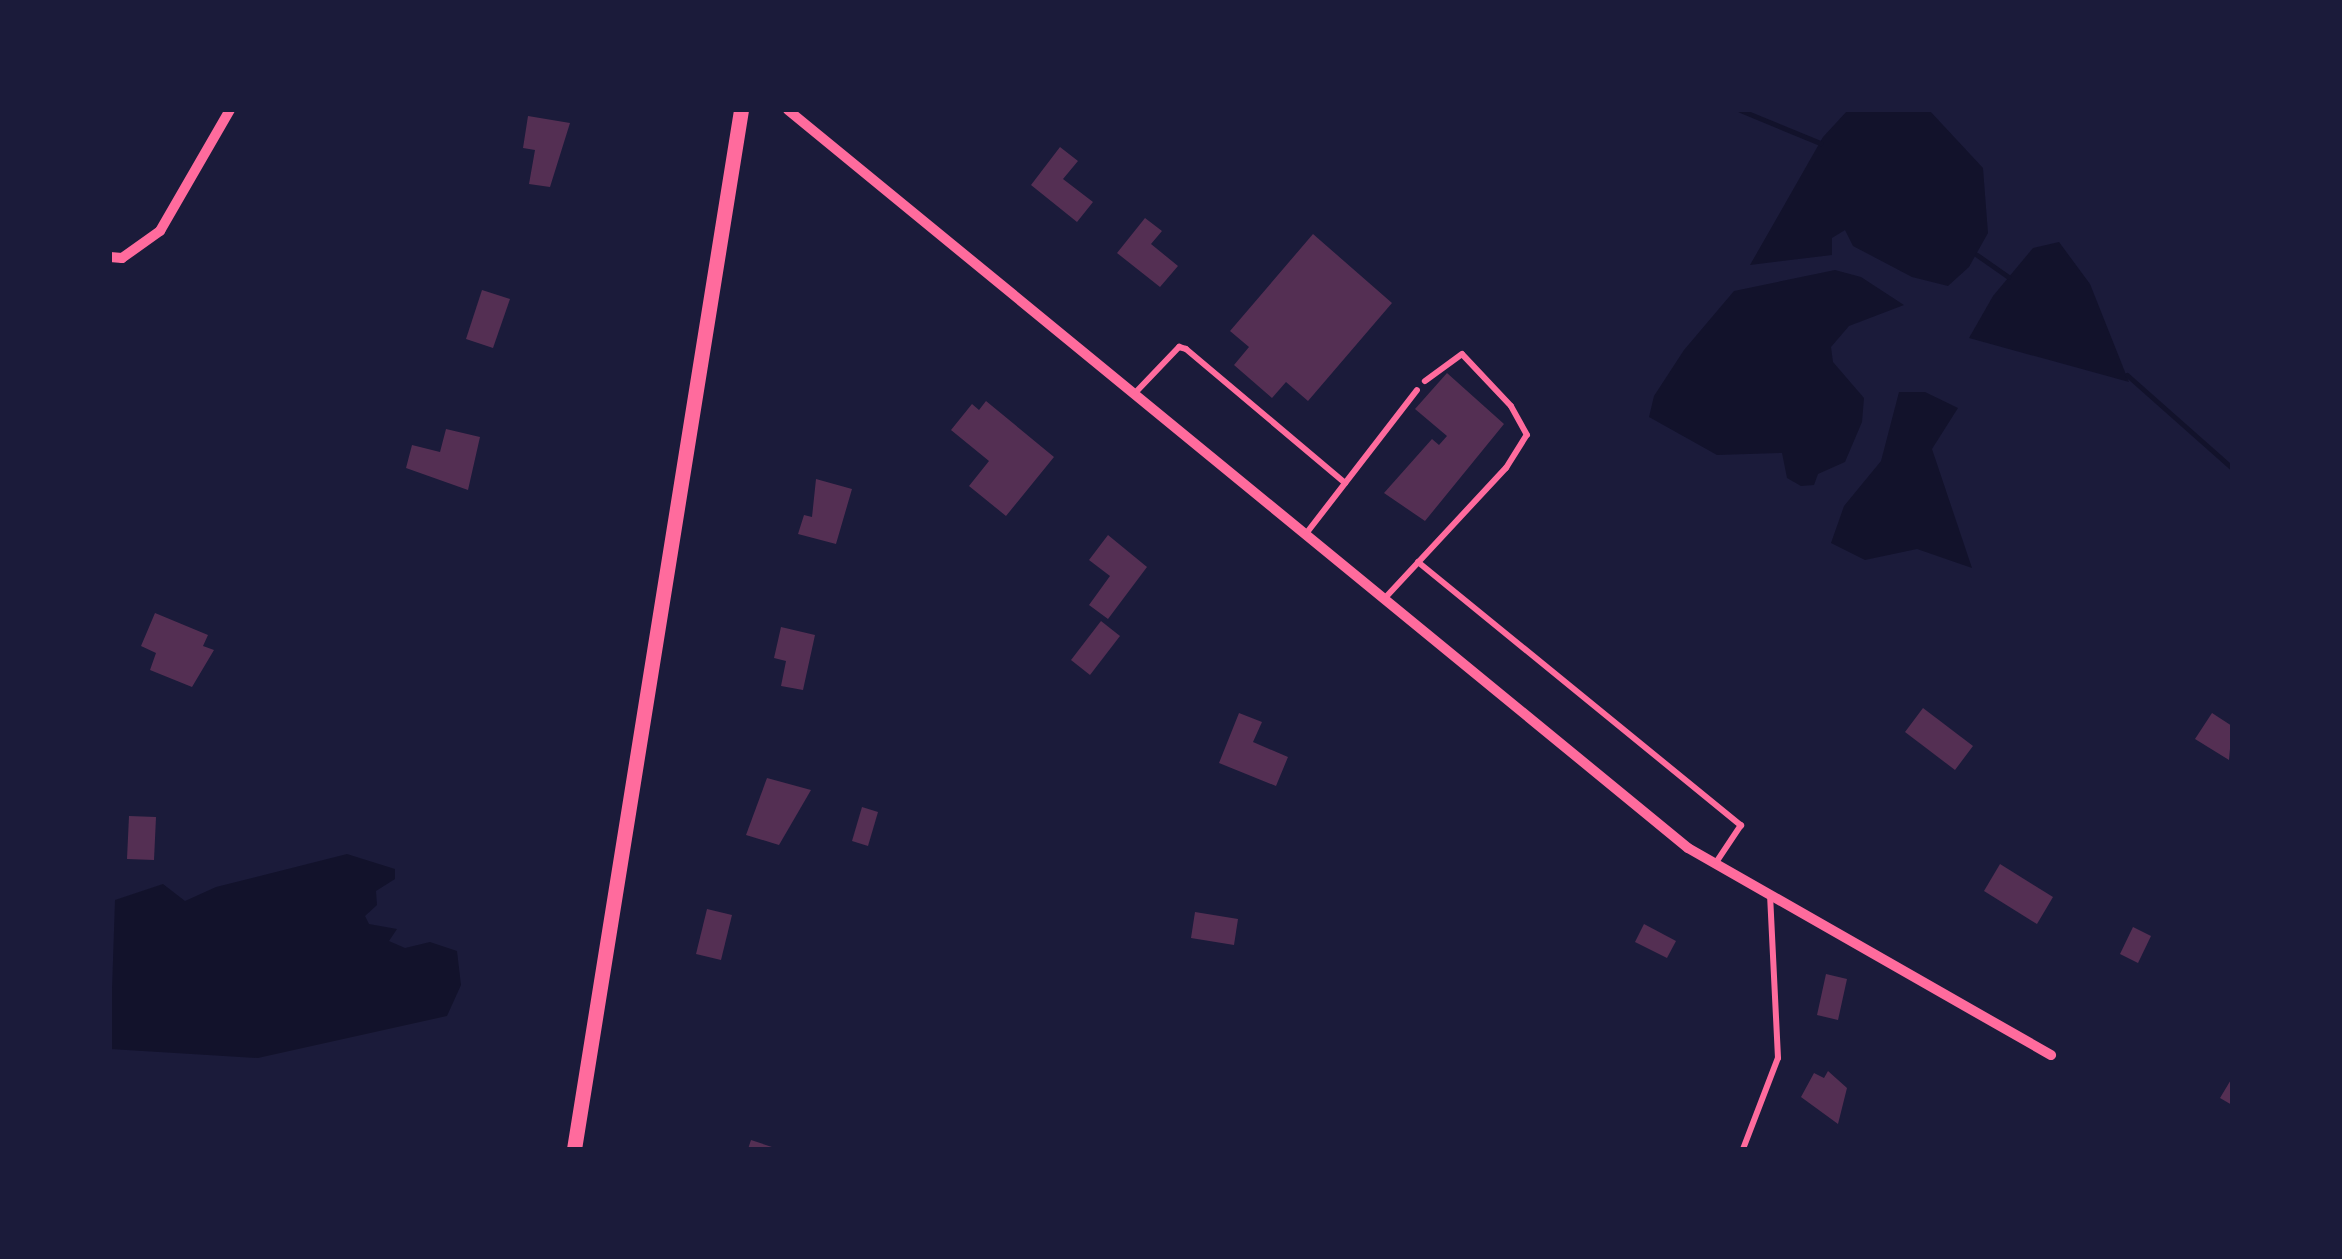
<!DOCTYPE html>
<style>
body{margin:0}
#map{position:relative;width:2342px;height:1259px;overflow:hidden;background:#1b1b3a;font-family:"Fira Sans Condensed",sans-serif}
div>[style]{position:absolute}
.water>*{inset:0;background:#12122b}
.stream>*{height:5px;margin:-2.5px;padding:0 2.5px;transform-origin:2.5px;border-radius:2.5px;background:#12122b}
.building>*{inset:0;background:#542f53}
.service>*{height:6px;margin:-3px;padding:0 3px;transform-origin:3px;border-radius:3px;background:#ff6b9d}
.minor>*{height:10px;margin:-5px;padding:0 5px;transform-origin:5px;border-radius:5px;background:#ff6b9d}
.tertiary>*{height:15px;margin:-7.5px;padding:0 7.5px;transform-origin:7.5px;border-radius:7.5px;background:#ff6b9d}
span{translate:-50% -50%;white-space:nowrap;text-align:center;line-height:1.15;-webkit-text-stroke:10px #1b1b3a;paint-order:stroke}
.frame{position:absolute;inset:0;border:112px solid #1b1b3a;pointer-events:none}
</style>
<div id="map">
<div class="water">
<i style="clip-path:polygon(1848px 110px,1929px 110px,1983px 168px,1988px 233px,1969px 267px,1948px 286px,1912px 277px,1853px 246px,1845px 230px,1832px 238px,1832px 255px,1750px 265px,1823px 137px)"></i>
<i style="clip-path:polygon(2059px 242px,2090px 284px,2129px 382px,1969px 338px,1993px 296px,2033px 248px)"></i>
<i style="clip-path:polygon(1835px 270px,1861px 277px,1904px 305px,1849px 326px,1831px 347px,1833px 362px,1864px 398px,1862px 422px,1845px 462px,1818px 474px,1814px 485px,1801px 486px,1787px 478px,1782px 453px,1717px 455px,1649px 417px,1654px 396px,1684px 350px,1734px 291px)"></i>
<i style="clip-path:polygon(1899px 392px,1925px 392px,1958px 408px,1932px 449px,1972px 568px,1917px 549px,1865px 560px,1831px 543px,1844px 506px,1881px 461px)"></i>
<i style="clip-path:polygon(347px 854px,395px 869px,395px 879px,376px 891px,377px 905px,365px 916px,369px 924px,397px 929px,389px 941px,405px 948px,430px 942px,457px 951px,461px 985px,447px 1016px,258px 1058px,110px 1049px,115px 900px,163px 884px,185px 901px,216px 887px)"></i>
</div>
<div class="stream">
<i style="left:1740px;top:110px;width:87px;rotate:22.4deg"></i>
<i style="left:1977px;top:255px;width:38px;rotate:35deg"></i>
<i style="left:2127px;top:375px;width:140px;rotate:41.5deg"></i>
</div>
<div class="building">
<i style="clip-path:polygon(528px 116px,570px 123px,550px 187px,529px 184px,535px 150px,523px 148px)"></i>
<i style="clip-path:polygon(1060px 147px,1078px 161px,1063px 179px,1093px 202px,1077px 222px,1031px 185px)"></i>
<i style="clip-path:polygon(1145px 218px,1162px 231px,1151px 244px,1178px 266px,1160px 287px,1117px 253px)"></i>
<i style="clip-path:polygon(1313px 234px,1392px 303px,1308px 401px,1286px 382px,1272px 398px,1234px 365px,1249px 347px,1230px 331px)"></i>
<i style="clip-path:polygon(482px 290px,510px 299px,493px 348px,466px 339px)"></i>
<i style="clip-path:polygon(1447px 373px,1504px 424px,1425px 521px,1384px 493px,1432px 439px,1439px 445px,1447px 436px,1415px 409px)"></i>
<i style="clip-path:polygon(986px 401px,1054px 457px,1006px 516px,969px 486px,989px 461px,951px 430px,972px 404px,979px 410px)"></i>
<i style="clip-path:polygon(446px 429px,480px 437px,468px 490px,406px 468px,412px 445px,440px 452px)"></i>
<i style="clip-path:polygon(816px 479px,852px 489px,836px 544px,798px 534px,804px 515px,812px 517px)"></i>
<i style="clip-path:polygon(1108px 535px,1147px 567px,1108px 619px,1089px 605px,1110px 576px,1089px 560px)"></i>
<i style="clip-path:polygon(155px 613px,208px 635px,203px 646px,214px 650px,192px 687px,150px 670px,156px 653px,141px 646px)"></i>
<i style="clip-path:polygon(1101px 621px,1120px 636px,1090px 675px,1071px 660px)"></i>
<i style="clip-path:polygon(781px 627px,815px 635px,803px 690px,781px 686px,786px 661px,774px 658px)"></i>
<i style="clip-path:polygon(1923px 708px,1973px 746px,1955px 770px,1905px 732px)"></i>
<i style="clip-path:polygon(1239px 713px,1262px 722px,1253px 742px,1288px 757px,1276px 786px,1219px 763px)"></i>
<i style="clip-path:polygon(2212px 713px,2232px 726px,2229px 760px,2195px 739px)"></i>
<i style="clip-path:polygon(767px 778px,811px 790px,779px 845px,746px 835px)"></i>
<i style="clip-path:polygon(862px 807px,878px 812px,868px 846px,852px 841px)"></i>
<i style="clip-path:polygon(129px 816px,156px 817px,154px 860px,127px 859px)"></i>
<i style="clip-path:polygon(2000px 864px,2053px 897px,2037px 924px,1984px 891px)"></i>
<i style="clip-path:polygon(707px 909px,732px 915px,721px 960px,696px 954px)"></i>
<i style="clip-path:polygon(1195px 912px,1238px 919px,1234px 945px,1191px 938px)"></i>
<i style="clip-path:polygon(1644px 924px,1676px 941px,1667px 958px,1635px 942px)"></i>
<i style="clip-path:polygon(2133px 927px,2151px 936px,2138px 963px,2120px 954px)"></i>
<i style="clip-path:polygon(1826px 974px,1847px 979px,1838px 1020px,1817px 1015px)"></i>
<i style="clip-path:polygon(1828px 1071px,1847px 1088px,1838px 1124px,1801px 1097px,1814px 1073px,1824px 1078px)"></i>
<i style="clip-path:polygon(2232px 1078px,2232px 1105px,2220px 1098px)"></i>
<i style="clip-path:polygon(751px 1140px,775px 1148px,775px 1149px,748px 1149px)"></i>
</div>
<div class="service">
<i style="left:1135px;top:393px;width:64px;rotate:-46.3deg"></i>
<i style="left:1179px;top:347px;width:7px;rotate:16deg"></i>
<i style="left:1186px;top:349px;width:208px;rotate:40.1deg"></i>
<i style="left:1305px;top:535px;width:183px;rotate:-52.3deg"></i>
<i style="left:1418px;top:562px;width:417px;rotate:39.2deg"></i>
<i style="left:1741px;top:825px;width:47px;rotate:123.7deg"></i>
<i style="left:1385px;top:598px;width:178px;rotate:-47.1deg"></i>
<i style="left:1506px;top:468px;width:39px;rotate:-58deg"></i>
<i style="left:1527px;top:435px;width:33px;rotate:-119deg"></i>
<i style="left:1511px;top:406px;width:71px;rotate:-133.3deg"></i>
<i style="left:1462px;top:354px;width:46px;rotate:143.9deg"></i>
<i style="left:1743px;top:1149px;width:97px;rotate:-69deg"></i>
<i style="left:1778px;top:1058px;width:161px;rotate:-92.8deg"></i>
</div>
<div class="minor">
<i style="left:788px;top:110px;width:1164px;rotate:39.35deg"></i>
<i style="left:1688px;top:848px;width:418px;rotate:29.7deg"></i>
<i style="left:110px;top:257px;width:12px;rotate:5deg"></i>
<i style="left:122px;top:258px;width:47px;rotate:-35.4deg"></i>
<i style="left:160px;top:231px;width:140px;rotate:-60deg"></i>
</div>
<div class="tertiary">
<i style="left:574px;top:1149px;width:1052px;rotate:-80.87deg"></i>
</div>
<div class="frame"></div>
</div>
